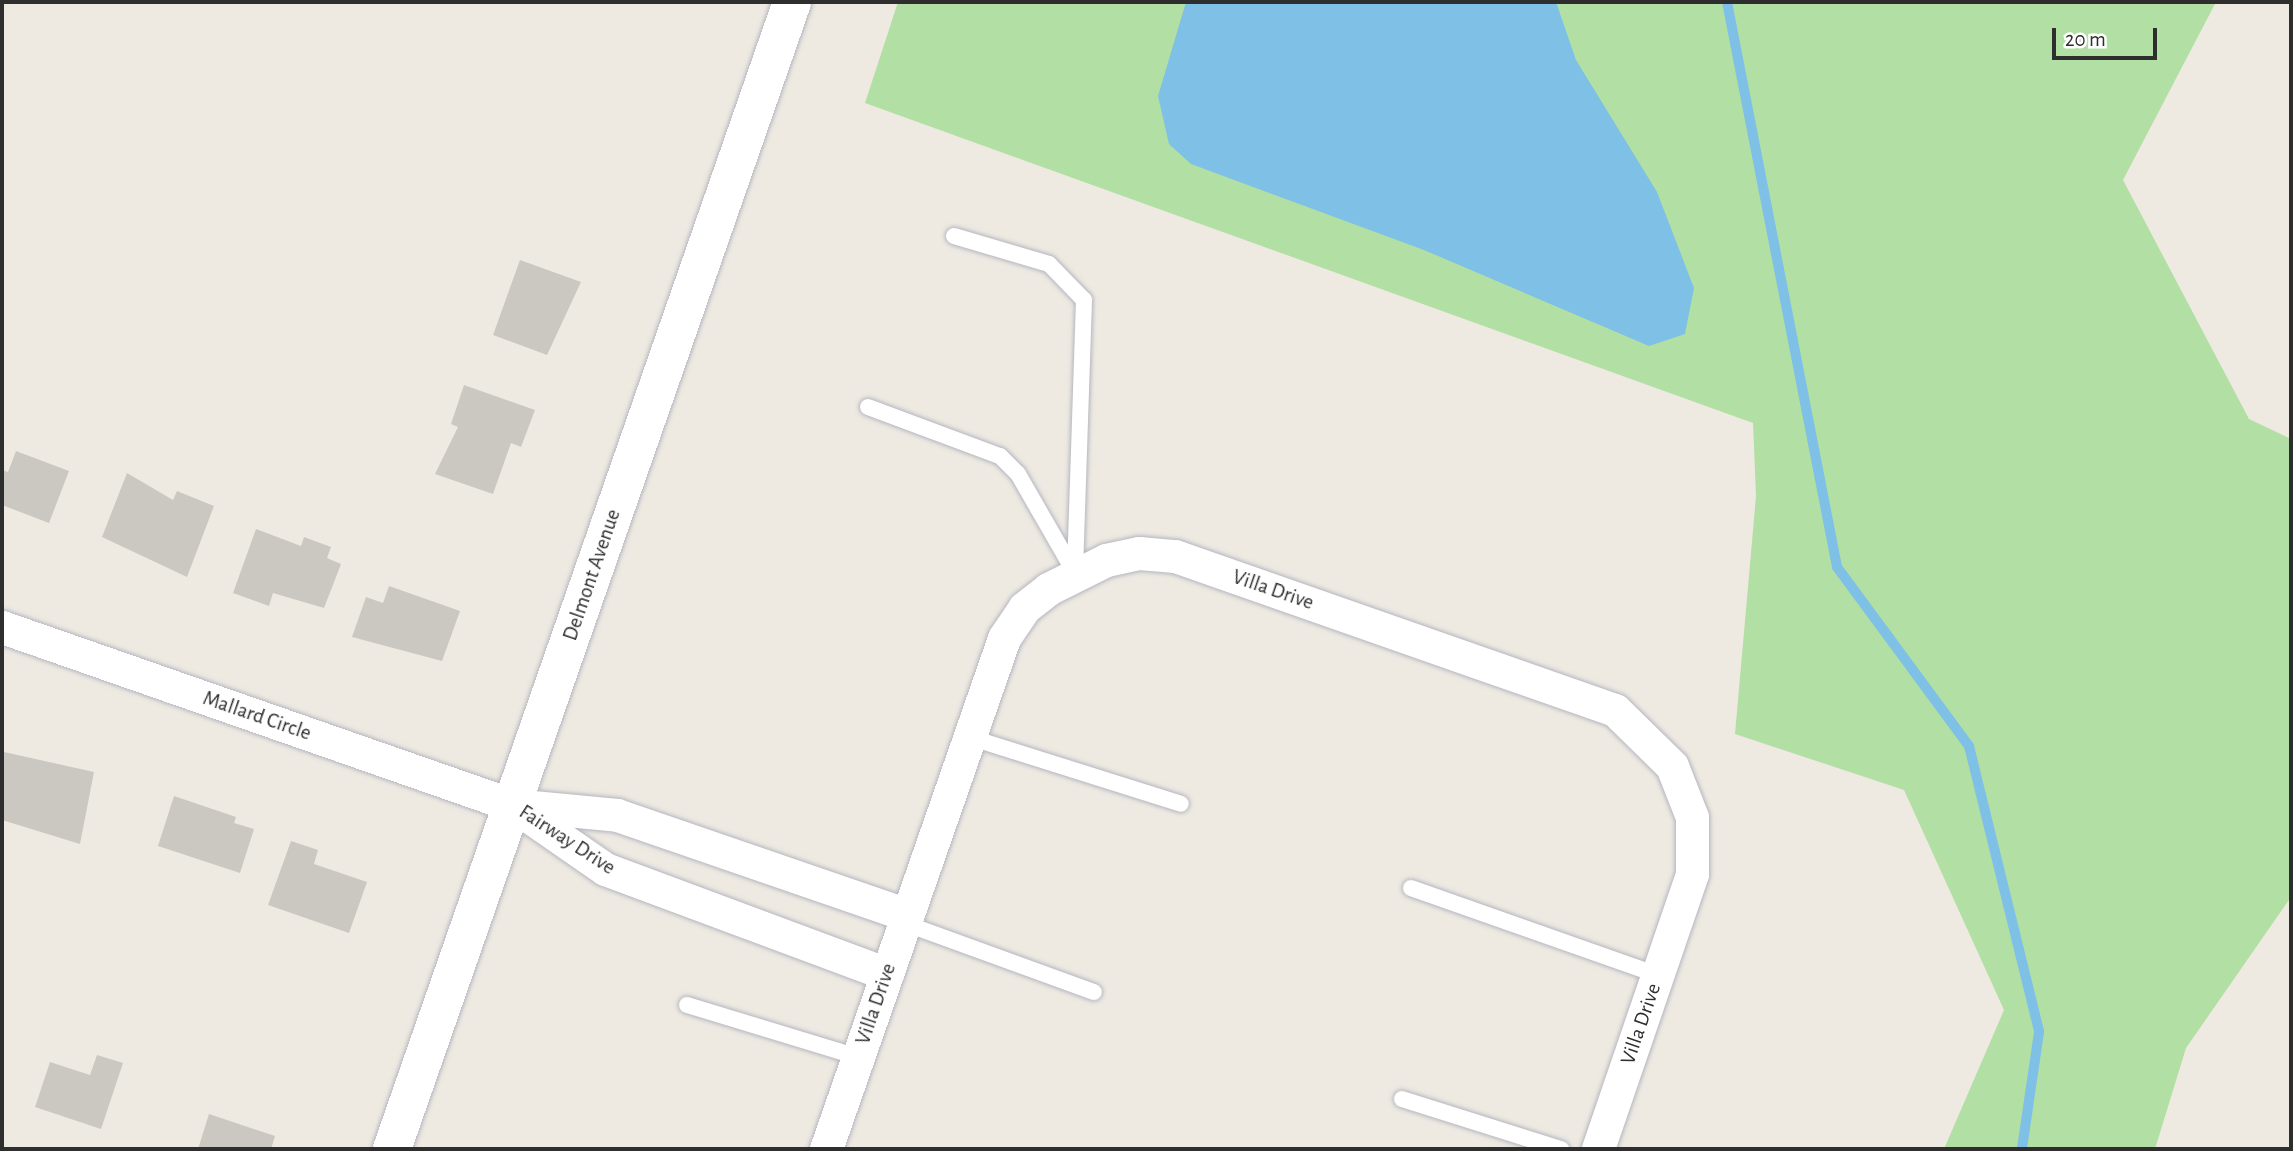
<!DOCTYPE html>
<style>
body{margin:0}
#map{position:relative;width:2293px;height:1151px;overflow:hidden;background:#eeeae2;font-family:"Alegreya Sans",sans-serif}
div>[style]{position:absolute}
.green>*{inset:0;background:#b2dfa3}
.water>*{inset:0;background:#7fc0e6}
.stream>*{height:10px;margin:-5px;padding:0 5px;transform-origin:5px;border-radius:5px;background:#7fc0e6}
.building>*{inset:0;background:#cac8c0}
.roads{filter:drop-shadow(0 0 2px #b5b6c0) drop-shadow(0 0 2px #b5b6c0)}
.lane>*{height:16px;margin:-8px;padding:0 8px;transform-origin:8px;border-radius:8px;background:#fff}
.street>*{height:33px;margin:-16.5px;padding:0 16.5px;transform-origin:16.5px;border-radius:16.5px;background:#fff}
.secondary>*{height:38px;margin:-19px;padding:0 19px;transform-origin:19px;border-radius:19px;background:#fff}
span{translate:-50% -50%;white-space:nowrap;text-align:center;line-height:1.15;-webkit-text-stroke:5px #fff;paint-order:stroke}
.street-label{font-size:21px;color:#2e2e2e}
.frame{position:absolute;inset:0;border:4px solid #2e2e2e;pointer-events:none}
.scale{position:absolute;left:2052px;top:28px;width:105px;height:32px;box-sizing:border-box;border:4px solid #2e2e2e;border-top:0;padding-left:9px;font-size:21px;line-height:24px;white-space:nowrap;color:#2e2e2e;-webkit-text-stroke:5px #fff;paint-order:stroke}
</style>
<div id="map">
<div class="green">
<i style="clip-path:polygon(898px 2px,2216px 2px,2123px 180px,2249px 419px,2291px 439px,2291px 897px,2186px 1048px,2155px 1149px,1944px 1149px,2004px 1010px,1904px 790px,1735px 734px,1756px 496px,1753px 423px,865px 103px)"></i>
</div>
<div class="water">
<i style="clip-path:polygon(1186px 2px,1556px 2px,1576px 60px,1657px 192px,1694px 288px,1685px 334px,1649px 346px,1424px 250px,1191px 164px,1169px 144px,1158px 96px)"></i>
</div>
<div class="stream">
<i style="left:1727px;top:2px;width:576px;rotate:78.98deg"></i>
<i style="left:1837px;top:567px;width:222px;rotate:53.6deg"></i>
<i style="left:1969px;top:746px;width:294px;rotate:76.2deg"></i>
<i style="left:2039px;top:1032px;width:118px;rotate:98.3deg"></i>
</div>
<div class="building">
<i style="clip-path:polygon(520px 260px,581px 282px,547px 355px,493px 335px)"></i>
<i style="clip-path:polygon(464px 385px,535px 410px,521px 447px,511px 443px,493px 494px,435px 474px,458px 427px,451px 424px)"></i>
<i style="clip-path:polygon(16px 451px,69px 471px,49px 523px,2px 505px,2px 470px,8px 472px)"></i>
<i style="clip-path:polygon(127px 473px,173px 500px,177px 491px,214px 506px,187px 577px,102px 537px)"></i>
<i style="clip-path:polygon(256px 529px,301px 546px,304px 537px,331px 547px,327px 558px,341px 564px,324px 608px,273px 593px,269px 606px,233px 593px)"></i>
<i style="clip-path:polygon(389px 586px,460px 611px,442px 661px,352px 637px,366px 597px,383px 603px)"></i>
<i style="clip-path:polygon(4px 752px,94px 772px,80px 844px,2px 820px)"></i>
<i style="clip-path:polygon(174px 796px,236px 817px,234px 823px,254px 829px,240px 873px,158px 846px)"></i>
<i style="clip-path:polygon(291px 841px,318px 850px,314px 864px,367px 882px,349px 933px,268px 905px)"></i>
<i style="clip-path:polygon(97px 1055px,123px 1063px,101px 1129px,35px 1107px,50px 1062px,90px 1075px)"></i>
<i style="clip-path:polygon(209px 1114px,275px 1136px,271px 1149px,198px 1149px)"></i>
</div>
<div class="roads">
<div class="lane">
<i style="left:954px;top:236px;width:99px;rotate:16.4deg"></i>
<i style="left:1049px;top:264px;width:50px;rotate:45.8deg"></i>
<i style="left:1084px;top:300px;width:273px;rotate:91.9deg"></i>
<i style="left:868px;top:407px;width:141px;rotate:20.4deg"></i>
<i style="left:1000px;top:456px;width:25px;rotate:45deg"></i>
<i style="left:1018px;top:474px;width:114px;rotate:60.1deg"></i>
<i style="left:969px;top:737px;width:222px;rotate:17.5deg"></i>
<i style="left:1411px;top:888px;width:262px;rotate:19.4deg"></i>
<i style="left:904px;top:923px;width:202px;rotate:20deg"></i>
<i style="left:687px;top:1005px;width:179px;rotate:16.9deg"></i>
<i style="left:1402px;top:1099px;width:167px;rotate:17.5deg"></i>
</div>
<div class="street">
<i style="left:2px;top:627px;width:540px;rotate:19.24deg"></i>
<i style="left:512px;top:805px;width:105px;rotate:5.4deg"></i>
<i style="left:617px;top:815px;width:307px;rotate:19deg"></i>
<i style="left:514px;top:806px;width:111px;rotate:34.7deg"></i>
<i style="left:605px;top:869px;width:301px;rotate:20.4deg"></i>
<i style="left:826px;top:1149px;width:541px;rotate:-70.79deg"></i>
<i style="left:1004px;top:638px;width:36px;rotate:-56deg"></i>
<i style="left:1024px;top:608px;width:31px;rotate:-38deg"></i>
<i style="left:1048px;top:589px;width:65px;rotate:-26.6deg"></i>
<i style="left:1106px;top:560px;width:34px;rotate:-12deg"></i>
<i style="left:1139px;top:553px;width:36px;rotate:5deg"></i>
<i style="left:1175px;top:556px;width:466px;rotate:19.3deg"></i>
<i style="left:1615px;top:710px;width:80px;rotate:44.5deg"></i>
<i style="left:1672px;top:766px;width:55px;rotate:68.6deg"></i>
<i style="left:1692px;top:817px;width:57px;rotate:90deg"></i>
<i style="left:1692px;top:874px;width:291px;rotate:108.9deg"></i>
</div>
<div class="secondary">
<i style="left:392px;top:1149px;width:1215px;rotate:-70.77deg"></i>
</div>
</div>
<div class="street-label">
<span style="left:592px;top:575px;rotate:-71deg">Delmont Avenue</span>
<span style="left:1273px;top:590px;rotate:19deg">Villa Drive</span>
<span style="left:257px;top:716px;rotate:19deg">Mallard Circle</span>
<span style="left:567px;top:840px;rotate:33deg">Fairway Drive</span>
<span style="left:876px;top:1004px;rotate:-71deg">Villa Drive</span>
<span style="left:1641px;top:1024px;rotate:-71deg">Villa Drive</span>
</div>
<div class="frame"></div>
<div class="scale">20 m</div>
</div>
